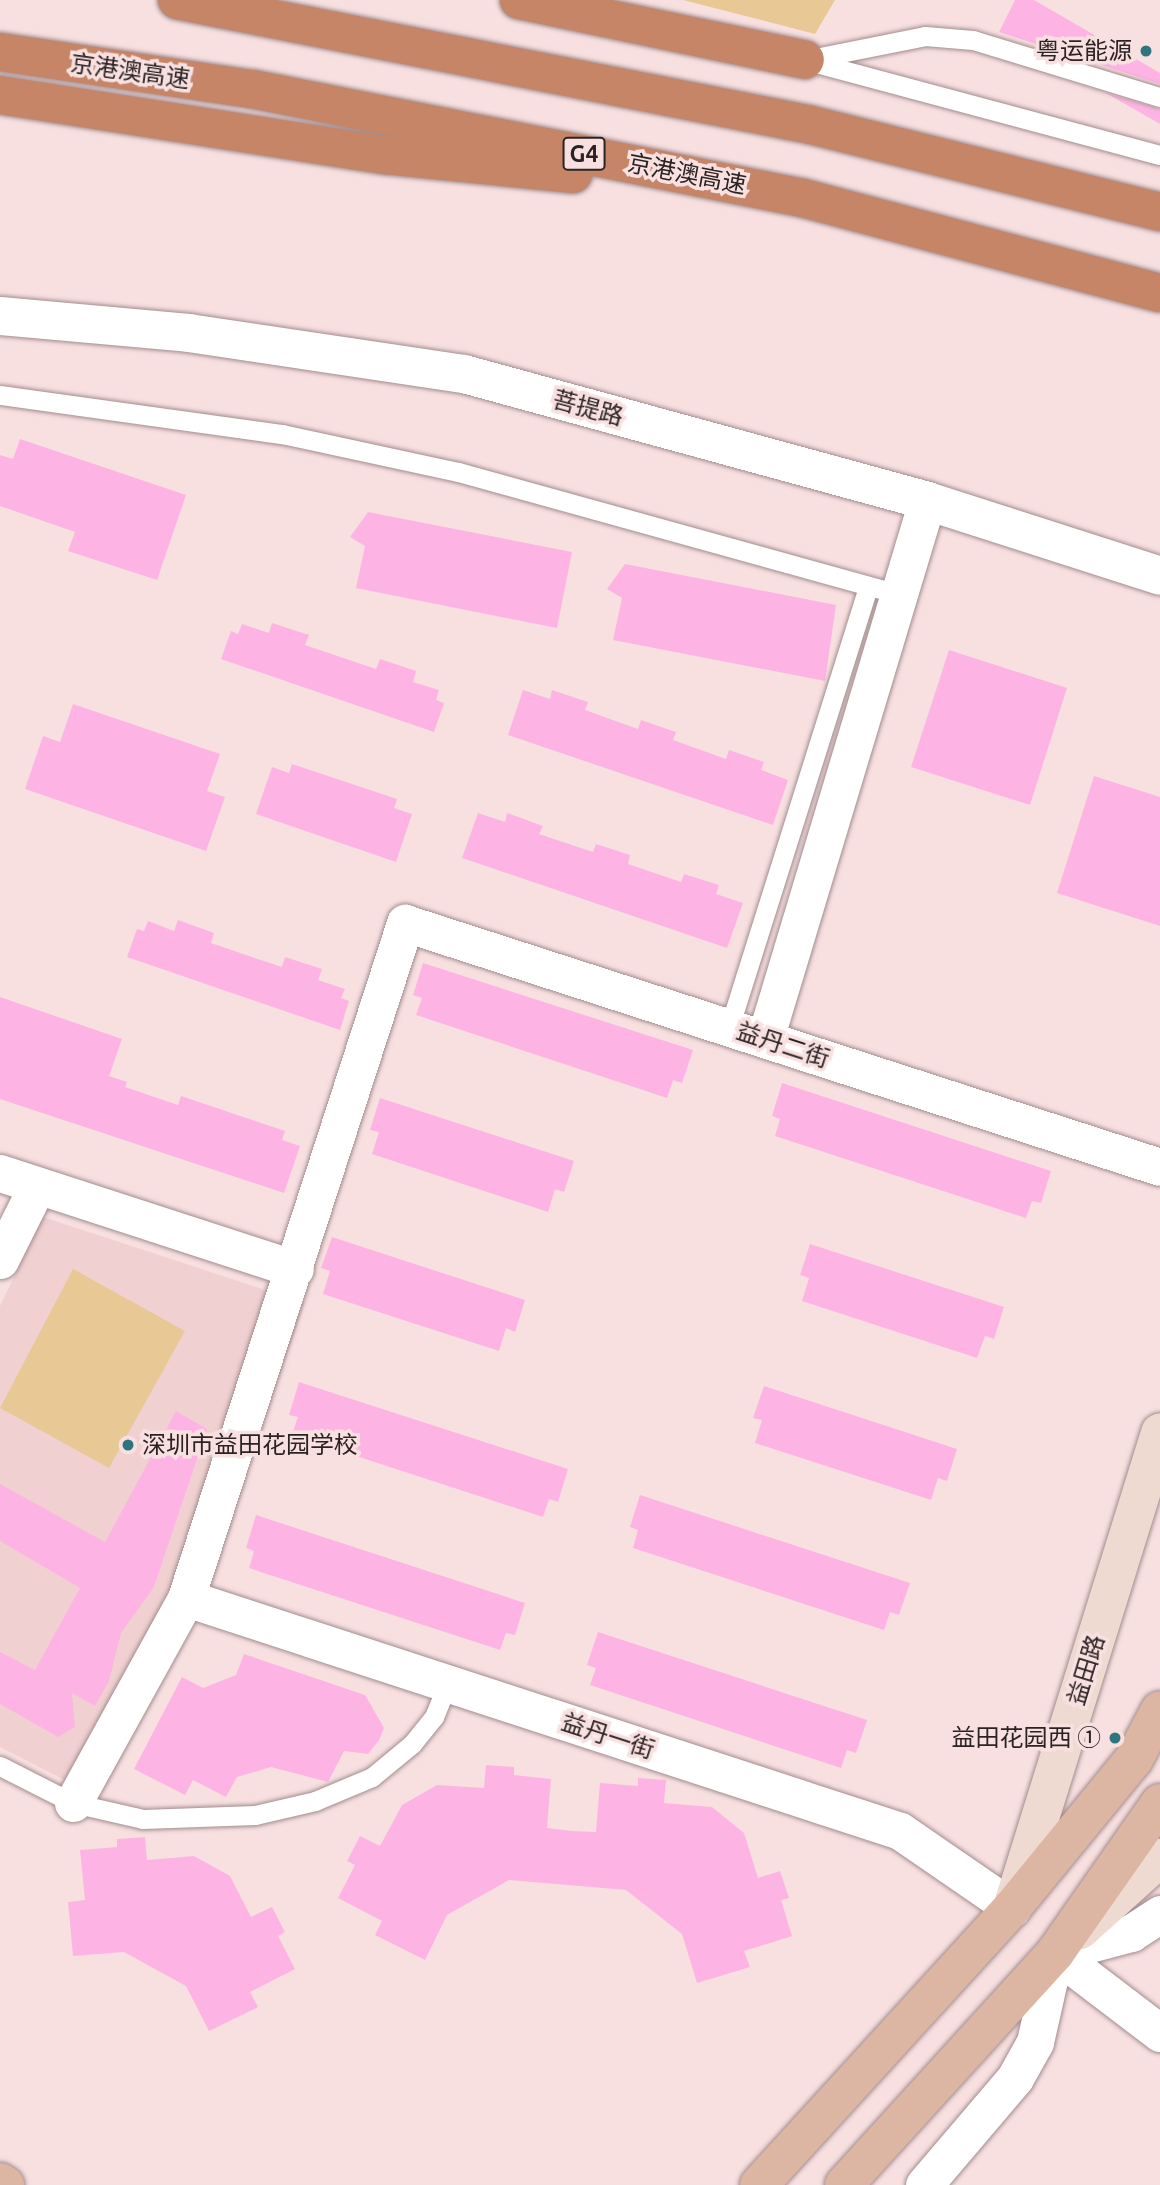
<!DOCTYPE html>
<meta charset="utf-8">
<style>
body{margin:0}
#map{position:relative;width:1160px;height:2185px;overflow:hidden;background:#f8e0e1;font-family:Ubuntu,"Noto Sans SC",sans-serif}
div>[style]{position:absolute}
.built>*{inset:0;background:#f0d0d1}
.green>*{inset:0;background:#e8c996}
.building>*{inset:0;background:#fdb4e4}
.roads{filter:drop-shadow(0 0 2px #a28c8e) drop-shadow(0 0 2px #a28c8e)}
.service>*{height:19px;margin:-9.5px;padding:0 9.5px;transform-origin:9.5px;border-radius:9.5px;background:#fff}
.minor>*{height:37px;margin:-18.5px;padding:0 18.5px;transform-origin:18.5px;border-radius:18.5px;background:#fff}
.tertiary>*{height:38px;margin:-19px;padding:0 19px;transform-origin:19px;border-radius:19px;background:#fff}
.secondary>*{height:38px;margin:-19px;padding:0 19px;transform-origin:19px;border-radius:19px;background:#eedad1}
.primary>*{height:38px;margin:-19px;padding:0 19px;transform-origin:19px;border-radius:19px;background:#dcb6a3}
.motorway>*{height:38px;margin:-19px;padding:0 19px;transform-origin:19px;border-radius:19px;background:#c58566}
.dots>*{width:19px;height:19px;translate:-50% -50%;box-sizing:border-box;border:4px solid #f8e0e1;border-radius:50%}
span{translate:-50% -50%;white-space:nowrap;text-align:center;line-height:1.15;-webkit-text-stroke:7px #f8e0e1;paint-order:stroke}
.shield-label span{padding:2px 5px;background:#f8e0e1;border:2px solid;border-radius:5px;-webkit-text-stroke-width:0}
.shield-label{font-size:23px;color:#2b2323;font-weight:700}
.poi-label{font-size:24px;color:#2b2323}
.right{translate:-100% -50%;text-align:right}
.left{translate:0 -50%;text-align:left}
.street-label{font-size:24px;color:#2b2323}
</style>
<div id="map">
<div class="built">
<i style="clip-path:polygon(43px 1217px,305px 1303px,207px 1584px,94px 1795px,0 1747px,0 1306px)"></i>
</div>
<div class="green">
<i style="clip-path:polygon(683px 0,835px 0,815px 34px)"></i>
<i style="clip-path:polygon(73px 1269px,185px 1331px,109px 1468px,0 1408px)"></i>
</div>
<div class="building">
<i style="clip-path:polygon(1015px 0,1034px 0,1160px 73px,1160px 84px,999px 32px)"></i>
<i style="clip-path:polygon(1106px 93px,1160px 109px,1160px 124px)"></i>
<i style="clip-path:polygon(20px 439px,186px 495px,157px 580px,68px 551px,75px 532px,0 506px,0 455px,13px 459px)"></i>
<i style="clip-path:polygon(368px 512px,572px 552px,557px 628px,356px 588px,365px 546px,350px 537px)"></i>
<i style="clip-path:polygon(625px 564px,836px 605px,825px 681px,613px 640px,622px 598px,607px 589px)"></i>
<i style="clip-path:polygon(272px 623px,309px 635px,305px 645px,376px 669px,380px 659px,416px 671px,413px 682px,439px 690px,436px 700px,444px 703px,434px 732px,221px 659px,231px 631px,238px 634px,242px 624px,269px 633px)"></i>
<i style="clip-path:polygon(949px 650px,1067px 688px,1030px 805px,911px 767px)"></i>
<i style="clip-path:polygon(523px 690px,550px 699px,552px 690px,588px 702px,585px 710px,638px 729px,641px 720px,676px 732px,673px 740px,726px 759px,729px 750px,764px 762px,761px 770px,788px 780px,773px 825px,508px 735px)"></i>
<i style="clip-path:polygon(73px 704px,220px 754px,207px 791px,225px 797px,206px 851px,25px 789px,43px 736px,60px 742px)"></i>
<i style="clip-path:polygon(292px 764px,397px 799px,394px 808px,412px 814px,396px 862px,256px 814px,272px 767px,289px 773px)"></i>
<i style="clip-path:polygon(1094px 776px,1160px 797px,1160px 926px,1057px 893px)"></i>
<i style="clip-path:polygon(478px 813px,505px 822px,507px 813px,543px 826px,539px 834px,593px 852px,596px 844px,630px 855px,628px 864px,681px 882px,684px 874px,719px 885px,716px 894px,743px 903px,727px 948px,462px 858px)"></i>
<i style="clip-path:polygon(178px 920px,214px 933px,211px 943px,249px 956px,282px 967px,285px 957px,322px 969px,318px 980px,345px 989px,341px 998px,349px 1001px,340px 1030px,127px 957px,137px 929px,144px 931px,148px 921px,174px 931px)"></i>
<i style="clip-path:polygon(423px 963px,693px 1050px,682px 1083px,673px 1080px,667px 1098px,416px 1015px,422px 998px,413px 995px)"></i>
<i style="clip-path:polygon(0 997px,122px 1039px,109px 1076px,127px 1082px,125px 1087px,178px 1105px,181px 1096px,285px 1131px,282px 1140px,300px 1146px,284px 1193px,0 1099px)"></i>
<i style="clip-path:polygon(782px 1083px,1051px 1171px,1041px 1203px,1032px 1201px,1026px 1218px,775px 1136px,780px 1119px,772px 1116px)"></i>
<i style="clip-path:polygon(380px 1098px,574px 1161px,564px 1192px,555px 1189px,548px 1212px,372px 1154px,379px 1132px,370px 1130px)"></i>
<i style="clip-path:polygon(332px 1237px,525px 1300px,515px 1332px,506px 1328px,499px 1351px,323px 1294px,330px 1271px,321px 1268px)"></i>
<i style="clip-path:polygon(810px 1244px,1004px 1307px,994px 1339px,985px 1336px,977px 1358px,802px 1301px,809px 1278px,800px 1275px)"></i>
<i style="clip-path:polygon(299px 1382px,568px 1469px,558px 1502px,549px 1499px,543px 1517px,292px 1435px,298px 1417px,289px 1415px)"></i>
<i style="clip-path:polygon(764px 1386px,957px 1449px,947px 1481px,938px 1478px,931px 1500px,755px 1443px,762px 1420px,753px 1418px)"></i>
<i style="clip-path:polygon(176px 1411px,207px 1429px,154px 1587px,121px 1633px,109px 1681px,95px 1706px,72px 1693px,75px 1727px,58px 1737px,0 1704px,0 1652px,35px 1670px,80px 1588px,0 1541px,0 1484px,105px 1542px)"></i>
<i style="clip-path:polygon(640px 1495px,910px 1583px,899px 1615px,890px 1612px,884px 1630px,633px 1548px,638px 1530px,630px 1527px)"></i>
<i style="clip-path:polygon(256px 1515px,525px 1603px,515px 1635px,506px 1633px,500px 1650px,249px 1568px,254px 1551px,246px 1548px)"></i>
<i style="clip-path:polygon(598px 1632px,867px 1720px,856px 1753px,847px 1750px,841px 1768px,590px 1685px,596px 1668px,587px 1665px)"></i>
<i style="clip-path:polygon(244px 1654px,365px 1695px,384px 1728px,379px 1740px,368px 1754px,344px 1751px,328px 1782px,271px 1767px,237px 1777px,226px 1797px,193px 1780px,185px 1795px,134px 1769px,182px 1677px,203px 1688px,236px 1675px)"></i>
<i style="clip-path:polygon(486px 1765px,514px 1767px,514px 1775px,551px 1779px,547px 1828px,572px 1831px,596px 1832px,600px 1783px,638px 1786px,638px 1778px,666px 1780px,664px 1803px,712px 1807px,744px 1833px,758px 1878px,780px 1871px,789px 1898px,781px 1900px,792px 1936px,744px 1951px,750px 1967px,697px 1983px,682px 1934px,626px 1890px,509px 1880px,447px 1915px,425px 1960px,375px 1935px,382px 1921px,338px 1898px,355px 1865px,347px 1861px,360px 1836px,380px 1846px,402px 1805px,437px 1785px,484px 1788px)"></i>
<i style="clip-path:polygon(145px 1837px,147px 1860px,194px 1856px,230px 1876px,251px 1917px,272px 1907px,285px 1932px,278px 1936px,295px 1969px,250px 1992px,258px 2007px,209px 2031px,186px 1986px,124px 1952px,73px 1956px,68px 1902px,85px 1900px,80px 1850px,117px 1847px,117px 1839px)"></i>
</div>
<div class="roads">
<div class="service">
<i style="left:810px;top:59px;width:117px;rotate:-11.3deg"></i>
<i style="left:925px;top:36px;width:48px;rotate:4.8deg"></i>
<i style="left:973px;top:40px;width:195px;rotate:17deg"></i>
<i style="left:805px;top:60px;width:367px;rotate:15deg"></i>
<i style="left:0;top:395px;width:285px;rotate:7.9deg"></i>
<i style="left:282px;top:434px;width:180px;rotate:12.2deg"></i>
<i style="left:458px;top:472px;width:460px;rotate:15.5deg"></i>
<i style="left:729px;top:1028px;width:463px;rotate:-72.5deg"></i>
<i style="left:0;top:1766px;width:82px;rotate:26.9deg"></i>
<i style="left:73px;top:1803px;width:72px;rotate:12.9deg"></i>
<i style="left:143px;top:1819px;width:112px;rotate:-2deg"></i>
<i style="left:255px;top:1815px;width:62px;rotate:-13.1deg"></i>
<i style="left:315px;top:1801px;width:62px;rotate:-22.8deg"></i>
<i style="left:372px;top:1777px;width:52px;rotate:-39.5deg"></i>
<i style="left:412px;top:1744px;width:35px;rotate:-51deg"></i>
<i style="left:434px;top:1717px;width:37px;rotate:-68deg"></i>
</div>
<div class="minor">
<i style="left:765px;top:1039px;width:562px;rotate:-73.24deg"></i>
<i style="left:0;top:1173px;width:310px;rotate:18deg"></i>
<i style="left:0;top:1260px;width:83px;rotate:-63.4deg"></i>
<i style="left:186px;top:1598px;width:751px;rotate:18.07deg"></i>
<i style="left:900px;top:1831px;width:136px;rotate:34.5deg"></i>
<i style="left:73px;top:1803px;width:234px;rotate:-61.1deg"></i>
<i style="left:186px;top:1598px;width:710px;rotate:-72.02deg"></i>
<i style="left:405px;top:923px;width:793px;rotate:17.91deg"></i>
<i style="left:1055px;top:1953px;width:132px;rotate:37.3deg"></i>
<i style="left:1055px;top:1953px;width:79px;rotate:-14.7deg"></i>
<i style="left:1131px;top:1933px;width:35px;rotate:-33deg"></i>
<i style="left:924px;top:2185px;width:140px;rotate:-49.6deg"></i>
<i style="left:1015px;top:2078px;width:41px;rotate:-60.9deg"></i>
<i style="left:1035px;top:2042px;width:91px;rotate:-77.3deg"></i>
</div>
<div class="tertiary">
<i style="left:0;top:316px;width:190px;rotate:5.1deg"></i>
<i style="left:189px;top:333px;width:278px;rotate:8.5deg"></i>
<i style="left:464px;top:374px;width:480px;rotate:15.3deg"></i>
<i style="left:927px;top:501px;width:245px;rotate:17.8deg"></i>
</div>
<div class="secondary">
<i style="left:1012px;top:1908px;width:498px;rotate:-72.7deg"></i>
<i style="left:1080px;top:1930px;width:108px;rotate:-42deg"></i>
</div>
<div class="primary">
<i style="left:0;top:2182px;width:6px;rotate:31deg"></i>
<i style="left:759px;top:2185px;width:375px;rotate:-47.6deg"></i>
<i style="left:1012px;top:1908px;width:193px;rotate:-50.7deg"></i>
<i style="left:1134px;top:1759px;width:55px;rotate:-62deg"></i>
<i style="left:844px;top:2185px;width:314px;rotate:-47.7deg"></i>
<i style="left:1055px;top:1953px;width:183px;rotate:-55deg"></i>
</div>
<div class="motorway">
<i style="left:177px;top:0;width:646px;rotate:11.15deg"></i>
<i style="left:811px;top:125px;width:360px;rotate:14deg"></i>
<i style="left:519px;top:0;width:292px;rotate:11.8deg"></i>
<i style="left:0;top:52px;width:255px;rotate:8.4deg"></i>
<i style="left:252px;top:89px;width:562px;rotate:11.19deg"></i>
<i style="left:803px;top:198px;width:369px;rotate:14.9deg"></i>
<i style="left:0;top:95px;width:390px;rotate:8.9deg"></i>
<i style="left:385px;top:155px;width:189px;rotate:5.8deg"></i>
</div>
</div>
<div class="dots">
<i style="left:1146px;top:51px;background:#2d757f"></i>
<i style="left:128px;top:1445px;background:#2d757f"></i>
<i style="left:1115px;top:1738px;background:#2d757f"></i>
</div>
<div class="shield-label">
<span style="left:584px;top:154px">G4</span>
</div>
<div class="poi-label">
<span class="right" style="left:1132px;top:51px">粤运能源</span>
<span class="left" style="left:142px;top:1445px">深圳市益田花园学校</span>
<span class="right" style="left:1101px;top:1738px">益田花园西 ①</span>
</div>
<div class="street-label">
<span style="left:130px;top:71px;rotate:8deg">京港澳高速</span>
<span style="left:687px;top:174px;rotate:11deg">京港澳高速</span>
<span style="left:588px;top:408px;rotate:15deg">菩提路</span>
<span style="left:783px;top:1045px;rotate:18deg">益丹二街</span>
<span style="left:1086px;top:1670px;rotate:-73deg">益田路</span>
<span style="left:608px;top:1736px;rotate:18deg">益丹一街</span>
</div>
</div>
